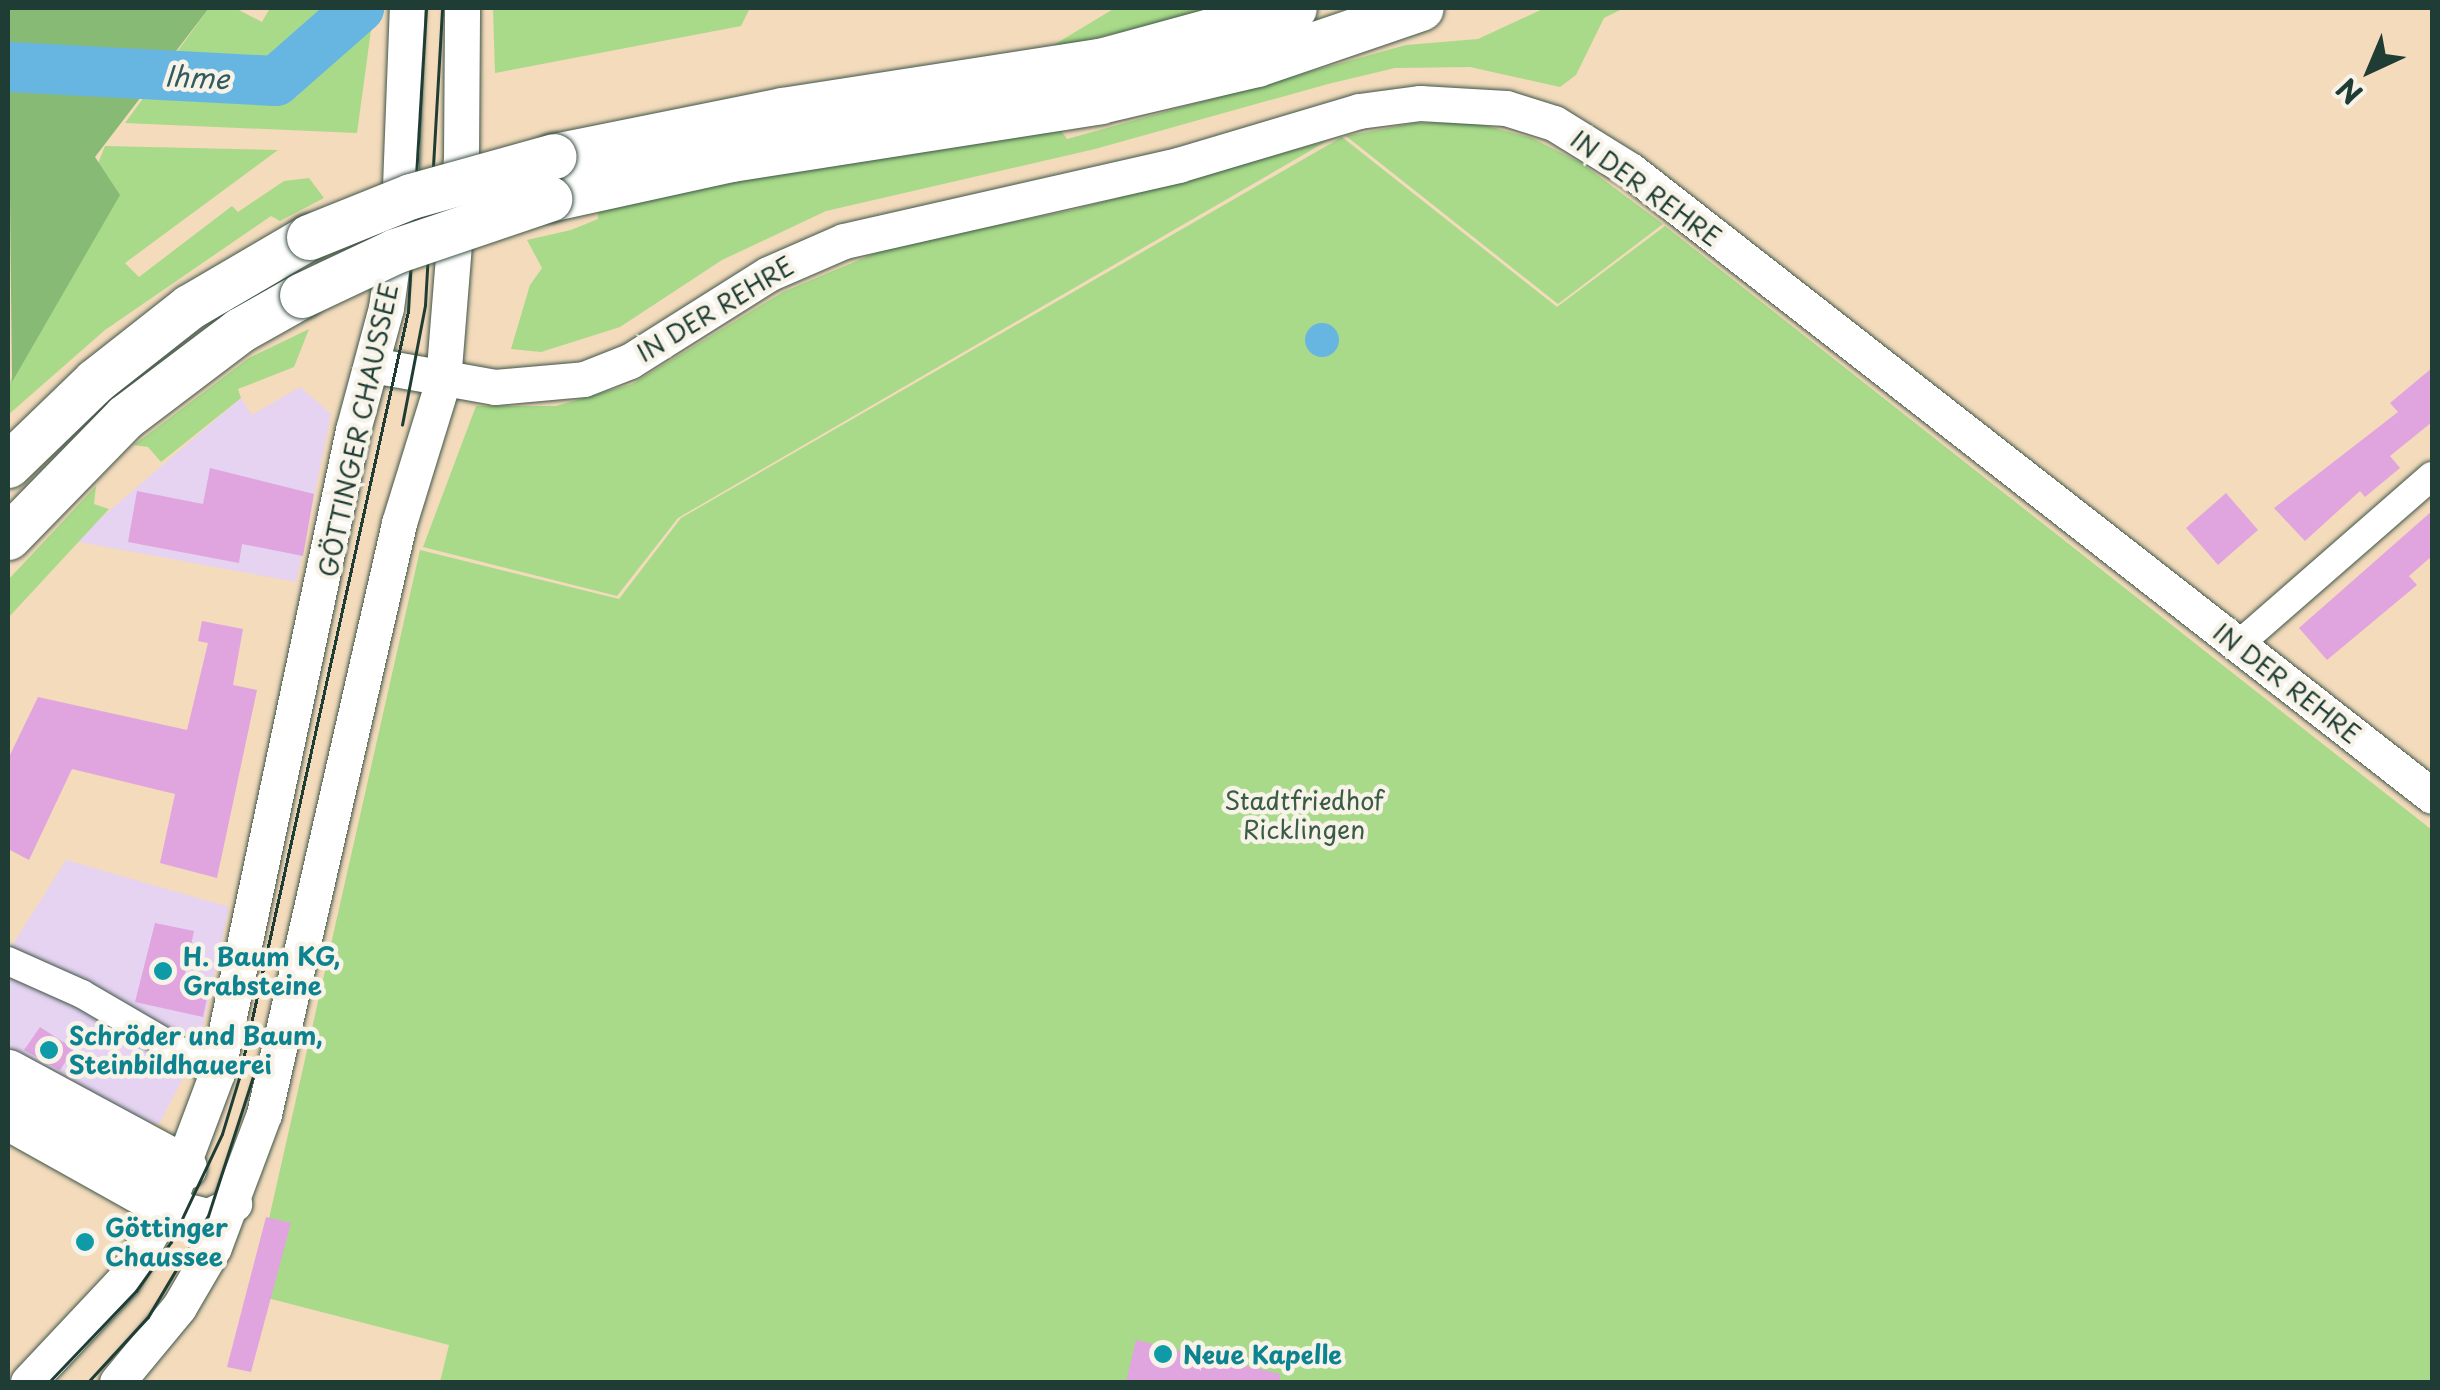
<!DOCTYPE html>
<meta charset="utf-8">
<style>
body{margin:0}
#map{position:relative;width:2440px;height:1390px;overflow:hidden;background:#f3dbbc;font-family:"Playpen Sans",sans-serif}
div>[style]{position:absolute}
.built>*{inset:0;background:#e5d3f1}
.green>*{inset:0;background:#a8da89}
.forest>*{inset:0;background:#86ba75}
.water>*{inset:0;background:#67b6e1}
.round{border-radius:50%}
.river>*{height:50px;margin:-25px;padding:0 25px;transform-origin:25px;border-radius:25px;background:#67b6e1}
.building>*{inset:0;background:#e0a5df}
.roads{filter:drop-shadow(0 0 2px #3f5548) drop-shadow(0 0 2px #3f5548)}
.minor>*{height:28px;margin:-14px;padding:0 14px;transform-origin:14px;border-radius:14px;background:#fff}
.tertiary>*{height:35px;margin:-17.5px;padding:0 17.5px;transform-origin:17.5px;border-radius:17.5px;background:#fff}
.primary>*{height:45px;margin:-22.5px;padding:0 22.5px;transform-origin:22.5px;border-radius:22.5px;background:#fff}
.trunk>*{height:45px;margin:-22.5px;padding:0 22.5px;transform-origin:22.5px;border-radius:22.5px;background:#fff}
.tram>*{height:2.5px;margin:-1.25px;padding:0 1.25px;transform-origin:1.25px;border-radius:1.25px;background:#1f3d34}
.bridges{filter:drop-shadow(0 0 2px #3f5548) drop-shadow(0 0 2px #3f5548)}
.trunk-bridge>*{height:45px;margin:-22.5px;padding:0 22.5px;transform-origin:22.5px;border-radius:22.5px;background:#fff}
.dots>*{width:28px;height:28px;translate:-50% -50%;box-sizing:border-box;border:5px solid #f7f3e8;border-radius:50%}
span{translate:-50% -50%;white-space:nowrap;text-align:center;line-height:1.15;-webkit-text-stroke:9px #f7f3e8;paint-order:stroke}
.street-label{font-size:25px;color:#1f3d34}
.park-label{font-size:25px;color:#3a5c45}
.culture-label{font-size:25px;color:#0d838f;font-weight:700}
.left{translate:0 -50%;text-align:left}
.water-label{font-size:28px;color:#315b5f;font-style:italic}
.frame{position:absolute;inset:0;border:10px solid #1f3d34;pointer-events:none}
.north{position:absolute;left:2320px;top:20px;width:100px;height:100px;-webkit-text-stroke:8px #f7f3e8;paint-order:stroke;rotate:224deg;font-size:28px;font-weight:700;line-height:40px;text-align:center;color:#1f3d34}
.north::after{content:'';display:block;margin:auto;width:35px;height:45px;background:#1f3d34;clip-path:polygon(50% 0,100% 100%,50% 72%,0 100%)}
</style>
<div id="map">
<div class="built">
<i style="clip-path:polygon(300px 387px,331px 414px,296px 582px,74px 541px,241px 398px,252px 415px)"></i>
<i style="clip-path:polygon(66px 860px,229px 907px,198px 1049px,159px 1124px,124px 1119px,8px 1047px,8px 952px)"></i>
</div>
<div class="green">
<i style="clip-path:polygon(209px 8px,235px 8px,262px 22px,270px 8px,374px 8px,357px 133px,125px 123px)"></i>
<i style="clip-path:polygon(493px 8px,750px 8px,741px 26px,495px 73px)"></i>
<i style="clip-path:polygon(1115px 8px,1226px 8px,1047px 49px)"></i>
<i style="clip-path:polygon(1545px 8px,1624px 8px,1604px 18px,1576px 75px,1560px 87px,1470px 67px,1395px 68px,1328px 84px,1095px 149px,826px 211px,722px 260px,620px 327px,541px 352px,511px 349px,530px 285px,542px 268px,527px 240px,571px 230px,598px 219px,598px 212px,753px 174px,1059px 128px,1067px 139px,1406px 45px,1478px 39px)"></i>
<i style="clip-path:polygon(1415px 123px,1476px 123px,1532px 138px,1581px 163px,1663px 224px,1558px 304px,1346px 136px)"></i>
<i style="clip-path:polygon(1342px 137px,1557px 307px,1665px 226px,2432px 830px,2432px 1382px,440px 1382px,449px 1345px,252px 1294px,420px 550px,619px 599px,681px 518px)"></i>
<i style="clip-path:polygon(1327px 141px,678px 518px,617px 596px,423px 547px,476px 406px,556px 406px,632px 384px,783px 292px,890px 247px,1073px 210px)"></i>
<i style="clip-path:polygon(105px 146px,278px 150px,125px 263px,139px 277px,232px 206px,238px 212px,284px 181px,309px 178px,324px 198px,280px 221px,271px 216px,105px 330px,8px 415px,8px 387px)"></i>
<i style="clip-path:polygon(309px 329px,294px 367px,238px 389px,241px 398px,161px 462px,148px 447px,134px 445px,249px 358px)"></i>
<i style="clip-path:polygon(96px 486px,94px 504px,109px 509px,8px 618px,8px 580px)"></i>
</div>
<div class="forest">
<i style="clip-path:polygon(8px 8px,209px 8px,95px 157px,120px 195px,12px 382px)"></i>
</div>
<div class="water">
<i class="round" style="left:1305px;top:323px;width:34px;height:34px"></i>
</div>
<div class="river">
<i style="left:8px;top:67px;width:268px;rotate:3deg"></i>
<i style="left:276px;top:81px;width:111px;rotate:-41.3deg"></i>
</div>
<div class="building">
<i style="clip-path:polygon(2432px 368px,2432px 422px,2390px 456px,2400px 468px,2365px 497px,2360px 491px,2305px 541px,2274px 508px,2398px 412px,2390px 403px)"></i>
<i style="clip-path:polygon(210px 468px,314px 494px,303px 556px,242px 544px,239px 563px,128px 542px,137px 491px,203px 504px)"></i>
<i style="clip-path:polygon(2226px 493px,2258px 530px,2218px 565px,2186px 528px)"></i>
<i style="clip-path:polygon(2432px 511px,2432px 556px,2409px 576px,2417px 585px,2327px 660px,2299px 628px)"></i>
<i style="clip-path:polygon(202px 621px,243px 629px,233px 685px,257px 690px,217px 878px,160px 863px,175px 794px,72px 769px,29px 860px,8px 849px,8px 759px,38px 697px,187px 730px,208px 643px,198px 641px)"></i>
<i style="clip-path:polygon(155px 923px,194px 931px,184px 978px,210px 984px,203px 1017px,135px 1002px)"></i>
<i style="clip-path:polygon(40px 1027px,74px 1049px,60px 1070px,24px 1050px)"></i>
<i style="clip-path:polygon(266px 1217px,291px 1223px,251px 1372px,227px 1367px)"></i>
<i style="clip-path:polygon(1136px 1340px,1280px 1374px,1280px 1382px,1126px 1382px)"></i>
</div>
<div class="roads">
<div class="minor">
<i style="left:2238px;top:645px;width:257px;rotate:-41.1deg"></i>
<i style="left:8px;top:961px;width:81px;rotate:24deg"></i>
<i style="left:82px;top:994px;width:156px;rotate:30.3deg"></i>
</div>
<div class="tertiary">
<i style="left:372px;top:365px;width:125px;rotate:10.1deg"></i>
<i style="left:495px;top:387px;width:89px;rotate:-5.1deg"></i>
<i style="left:584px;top:379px;width:49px;rotate:-21.4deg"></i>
<i style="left:630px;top:361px;width:163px;rotate:-32.2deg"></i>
<i style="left:768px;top:274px;width:83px;rotate:-23.5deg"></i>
<i style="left:844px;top:241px;width:343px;rotate:-12.8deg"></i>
<i style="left:1178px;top:165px;width:189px;rotate:-16.6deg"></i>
<i style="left:1359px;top:111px;width:62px;rotate:-7.5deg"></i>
<i style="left:1420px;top:103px;width:86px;rotate:3.3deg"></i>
<i style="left:1506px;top:108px;width:50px;rotate:17.4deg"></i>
<i style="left:1554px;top:123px;width:89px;rotate:31.7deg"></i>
<i style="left:1630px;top:170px;width:1017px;rotate:37.97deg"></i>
<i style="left:167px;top:1206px;width:42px;rotate:13.7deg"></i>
<i style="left:208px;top:1216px;width:29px;rotate:-25deg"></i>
<i style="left:28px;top:1382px;width:139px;rotate:-46.8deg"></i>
<i style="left:123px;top:1281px;width:87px;rotate:-59.6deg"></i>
<i style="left:167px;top:1206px;width:142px;rotate:-69.4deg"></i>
<i style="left:217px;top:1073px;width:657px;rotate:-78.06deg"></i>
<i style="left:353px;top:430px;width:126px;rotate:-74.9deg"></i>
<i style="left:386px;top:308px;width:97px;rotate:-82.3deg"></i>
<i style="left:399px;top:212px;width:204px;rotate:-87.8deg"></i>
<i style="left:117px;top:1382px;width:97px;rotate:-50.4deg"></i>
<i style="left:179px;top:1307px;width:69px;rotate:-59.7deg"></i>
<i style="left:214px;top:1247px;width:142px;rotate:-69.4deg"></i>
<i style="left:264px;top:1114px;width:606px;rotate:-77.13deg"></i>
<i style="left:399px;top:523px;width:149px;rotate:-72.8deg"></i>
<i style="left:443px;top:381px;width:223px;rotate:-85.4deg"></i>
<i style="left:461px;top:159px;width:151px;rotate:-89.6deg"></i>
</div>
<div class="primary">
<i style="left:8px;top:1072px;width:200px;rotate:28.4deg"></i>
<i style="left:8px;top:1117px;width:182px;rotate:29.2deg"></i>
</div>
<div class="trunk">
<i style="left:554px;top:156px;width:233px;rotate:-11.4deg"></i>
<i style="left:782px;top:110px;width:322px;rotate:-8.8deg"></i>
<i style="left:1100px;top:61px;width:201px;rotate:-15.3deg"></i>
<i style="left:549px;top:199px;width:186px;rotate:-12.4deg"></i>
<i style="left:731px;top:159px;width:374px;rotate:-8.9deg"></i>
<i style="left:1100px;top:101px;width:161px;rotate:-13.3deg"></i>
<i style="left:1257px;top:64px;width:173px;rotate:-18.9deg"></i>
<i style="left:8px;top:465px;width:121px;rotate:-44deg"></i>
<i style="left:95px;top:381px;width:120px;rotate:-38.2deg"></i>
<i style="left:189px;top:307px;width:139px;rotate:-30.3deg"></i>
<i style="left:8px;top:537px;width:168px;rotate:-45.7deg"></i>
<i style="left:125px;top:417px;width:144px;rotate:-37.1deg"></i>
<i style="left:240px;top:330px;width:71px;rotate:-29.4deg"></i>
</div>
</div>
<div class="tram">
<i style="left:402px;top:425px;width:122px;rotate:-79.1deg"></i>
<i style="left:425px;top:305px;width:297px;rotate:-86.7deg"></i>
<i style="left:49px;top:1382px;width:126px;rotate:-46.3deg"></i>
<i style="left:136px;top:1291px;width:60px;rotate:-54.5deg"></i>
<i style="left:171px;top:1242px;width:119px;rotate:-64.7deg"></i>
<i style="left:222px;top:1134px;width:59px;rotate:-73.1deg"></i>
<i style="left:239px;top:1078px;width:785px;rotate:-77.57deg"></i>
<i style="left:408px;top:311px;width:304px;rotate:-86.6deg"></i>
<i style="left:88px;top:1382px;width:88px;rotate:-47.3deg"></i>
<i style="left:148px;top:1317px;width:117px;rotate:-59.3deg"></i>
<i style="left:208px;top:1216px;width:160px;rotate:-72.1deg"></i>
</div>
<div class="bridges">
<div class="trunk-bridge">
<i style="left:309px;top:237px;width:110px;rotate:-21.9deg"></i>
<i style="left:411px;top:196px;width:148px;rotate:-15.6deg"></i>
<i style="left:302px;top:295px;width:103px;rotate:-25.3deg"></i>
<i style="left:395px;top:251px;width:163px;rotate:-18.7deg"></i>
</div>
</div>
<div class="dots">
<i style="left:163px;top:971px;background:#0f9aa8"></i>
<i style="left:49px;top:1050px;background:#0f9aa8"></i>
<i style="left:85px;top:1242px;background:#0f9aa8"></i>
<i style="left:1163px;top:1354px;background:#0f9aa8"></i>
</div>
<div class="street-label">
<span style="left:1646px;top:188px;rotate:36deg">IN DER REHRE</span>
<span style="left:715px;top:309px;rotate:-31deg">IN DER REHRE</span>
<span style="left:358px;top:430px;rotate:-78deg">GÖTTINGER CHAUSSEE</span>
<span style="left:2287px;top:683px;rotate:38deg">IN DER REHRE</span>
</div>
<div class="park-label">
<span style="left:1304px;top:815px">Stadtfriedhof<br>Ricklingen</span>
</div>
<div class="culture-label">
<span class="left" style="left:183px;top:971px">H. Baum KG,<br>Grabsteine</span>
<span class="left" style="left:69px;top:1050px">Schröder und Baum,<br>Steinbildhauerei</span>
<span class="left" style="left:105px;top:1242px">Göttinger<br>Chaussee</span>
<span class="left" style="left:1183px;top:1354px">Neue Kapelle</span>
</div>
<div class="water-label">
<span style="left:197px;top:77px;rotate:3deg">Ihme</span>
</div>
<div class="frame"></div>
<div class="north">N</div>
</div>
